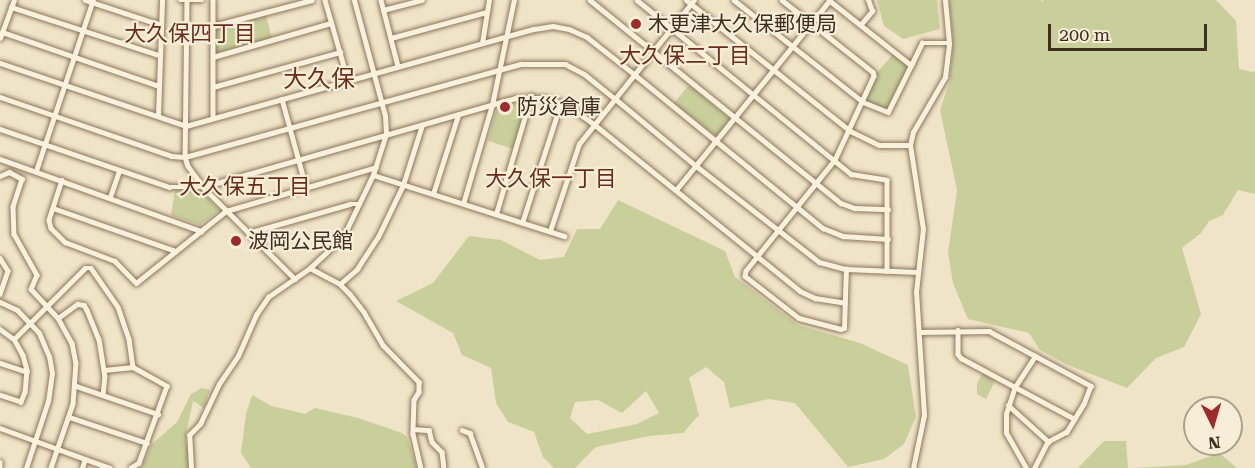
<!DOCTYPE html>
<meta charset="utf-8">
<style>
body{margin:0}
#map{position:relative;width:1255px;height:468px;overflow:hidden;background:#f0e4c8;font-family:"Roboto Serif","Noto Sans JP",serif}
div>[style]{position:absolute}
.green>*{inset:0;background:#c9cf9b}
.roads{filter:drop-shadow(0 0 2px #8d765c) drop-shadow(0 0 2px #8d765c)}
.minor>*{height:4.5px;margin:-2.25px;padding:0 2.25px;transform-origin:2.25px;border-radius:2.25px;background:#faf1dc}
.tertiary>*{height:5px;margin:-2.5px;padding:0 2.5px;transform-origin:2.5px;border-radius:2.5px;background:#faf1dc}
.dots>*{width:16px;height:16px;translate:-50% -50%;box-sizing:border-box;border:3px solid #f7eed8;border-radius:50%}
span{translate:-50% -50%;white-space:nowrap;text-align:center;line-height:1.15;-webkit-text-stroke:4.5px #f7eed8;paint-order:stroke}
.poi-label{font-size:21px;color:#3d2e20}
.left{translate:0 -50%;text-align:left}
.neighbourhood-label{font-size:22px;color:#6b2e1e}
.quarter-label{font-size:24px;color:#6b2e1e}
.north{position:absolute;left:1183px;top:396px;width:60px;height:60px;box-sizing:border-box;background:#f7eed8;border:2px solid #ada18e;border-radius:50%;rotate:175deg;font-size:16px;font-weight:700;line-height:24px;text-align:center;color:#3d2e20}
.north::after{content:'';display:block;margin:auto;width:21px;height:27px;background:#9e2a2b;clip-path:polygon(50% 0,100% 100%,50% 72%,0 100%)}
.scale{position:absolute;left:1048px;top:24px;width:159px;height:27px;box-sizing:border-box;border:3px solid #3d2e20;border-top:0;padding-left:8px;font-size:18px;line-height:21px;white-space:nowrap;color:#3d2e20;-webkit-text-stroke:4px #f7eed8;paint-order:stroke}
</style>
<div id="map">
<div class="green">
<i style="clip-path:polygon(877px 0,937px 0,940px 29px,903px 39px,884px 26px)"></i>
<i style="clip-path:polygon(949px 0,1041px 0,1042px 2px,1044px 0,1216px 0,1236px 21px,1239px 69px,1252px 72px,1255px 71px,1255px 194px,1238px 190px,1223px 215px,1209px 221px,1201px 233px,1182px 248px,1201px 314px,1184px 347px,1156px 358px,1127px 388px,1068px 365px,1040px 350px,1029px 333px,968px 319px,953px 283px,948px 253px,957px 190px,940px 110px,950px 81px,953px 40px)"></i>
<i style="clip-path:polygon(266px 16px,272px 38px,215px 53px,215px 30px)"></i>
<i style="clip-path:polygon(895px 52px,911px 65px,888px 112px,863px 102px,874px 76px)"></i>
<i style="clip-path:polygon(689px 85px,730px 119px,716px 136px,674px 103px)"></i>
<i style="clip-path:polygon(526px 100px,528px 101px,513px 149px,488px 141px,497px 107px)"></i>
<i style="clip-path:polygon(199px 189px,219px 210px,200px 225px,171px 215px,175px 190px)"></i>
<i style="clip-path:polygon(evenodd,618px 200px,725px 251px,735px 277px,798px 325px,860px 343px,908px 365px,916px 417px,904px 444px,884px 459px,848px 467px,795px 403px,768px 399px,730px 408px,724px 382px,706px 367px,689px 378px,699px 415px,683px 433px,649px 436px,596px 447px,575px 468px,554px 468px,543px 457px,534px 432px,508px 422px,496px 403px,491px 368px,462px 355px,453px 333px,396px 301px,433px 283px,469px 236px,501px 240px,540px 260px,564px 257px,577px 229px,600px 229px,618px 200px,646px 391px,659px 413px,637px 424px,587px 434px,570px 418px,575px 402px,598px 400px,622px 413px,646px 391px)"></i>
<i style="clip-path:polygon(984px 370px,997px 377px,986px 399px,977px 394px,977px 384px)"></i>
<i style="clip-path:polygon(202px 388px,210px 390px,204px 408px,193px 401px,185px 439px,193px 468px,141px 468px,152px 444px,177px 422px,191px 394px)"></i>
<i style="clip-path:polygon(252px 395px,272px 406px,305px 414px,315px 408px,358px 418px,402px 433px,407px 437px,417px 468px,251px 468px,241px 453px,246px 414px)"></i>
<i style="clip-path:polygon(1104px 441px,1126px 441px,1128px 468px,1078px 468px)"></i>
<i style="clip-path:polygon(1219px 453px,1237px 468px,1133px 468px,1186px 465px)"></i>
</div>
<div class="roads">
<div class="minor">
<i style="left:85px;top:0;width:80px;rotate:18.2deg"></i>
<i style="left:180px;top:0;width:22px"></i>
<i style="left:187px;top:0;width:157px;rotate:90.7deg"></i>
<i style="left:185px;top:157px;width:9px;rotate:72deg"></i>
<i style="left:188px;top:166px;width:26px;rotate:54deg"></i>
<i style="left:203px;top:187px;width:130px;rotate:45deg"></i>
<i style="left:213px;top:0;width:118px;rotate:90deg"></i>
<i style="left:325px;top:0;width:83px;rotate:74deg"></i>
<i style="left:381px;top:0;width:68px;rotate:75.6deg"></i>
<i style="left:590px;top:0;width:323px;rotate:39deg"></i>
<i style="left:841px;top:203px;width:15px;rotate:20deg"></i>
<i style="left:855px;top:208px;width:33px;rotate:2deg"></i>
<i style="left:637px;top:0;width:276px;rotate:39.1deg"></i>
<i style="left:851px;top:174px;width:36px;rotate:9deg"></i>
<i style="left:887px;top:180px;width:91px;rotate:90deg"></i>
<i style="left:734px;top:0;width:164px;rotate:38.3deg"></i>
<i style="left:863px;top:102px;width:27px;rotate:22deg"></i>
<i style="left:888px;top:112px;width:77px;rotate:-63.8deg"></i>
<i style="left:922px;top:43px;width:27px"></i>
<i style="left:782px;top:0;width:116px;rotate:38.4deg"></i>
<i style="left:873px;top:72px;width:4px;rotate:76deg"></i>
<i style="left:874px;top:76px;width:93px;rotate:114.9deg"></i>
<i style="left:835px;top:160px;width:142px;rotate:128.7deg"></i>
<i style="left:746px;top:271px;width:5px;rotate:101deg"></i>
<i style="left:745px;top:276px;width:68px;rotate:37.9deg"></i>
<i style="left:799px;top:318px;width:43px;rotate:14.7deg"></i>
<i style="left:841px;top:329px;width:3px;rotate:-18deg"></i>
<i style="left:844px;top:328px;width:59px;rotate:-88.1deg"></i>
<i style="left:829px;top:0;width:105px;rotate:38.4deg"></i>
<i style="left:11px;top:7px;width:156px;rotate:18deg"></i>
<i style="left:383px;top:10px;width:40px;rotate:-14.4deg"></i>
<i style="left:862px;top:23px;width:16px;rotate:-50deg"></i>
<i style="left:872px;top:11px;width:12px;rotate:-110deg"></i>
<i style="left:213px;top:26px;width:102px;rotate:-14.7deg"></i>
<i style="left:2px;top:32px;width:166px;rotate:19deg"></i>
<i style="left:0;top:38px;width:40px;rotate:-69.8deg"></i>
<i style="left:391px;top:38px;width:99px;rotate:-15.2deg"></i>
<i style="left:482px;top:43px;width:44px;rotate:-80.8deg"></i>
<i style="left:213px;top:57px;width:123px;rotate:-16.1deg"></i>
<i style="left:0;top:63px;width:196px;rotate:18.7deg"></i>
<i style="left:186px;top:126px;width:361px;rotate:-15.6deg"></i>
<i style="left:534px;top:29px;width:19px;rotate:-9deg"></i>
<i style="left:553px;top:26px;width:16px;rotate:11deg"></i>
<i style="left:569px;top:29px;width:20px;rotate:24deg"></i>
<i style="left:587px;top:37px;width:60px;rotate:38.2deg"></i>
<i style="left:634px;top:74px;width:244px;rotate:39.2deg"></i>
<i style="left:823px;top:228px;width:22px;rotate:22deg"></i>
<i style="left:843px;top:236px;width:45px;rotate:3.8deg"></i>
<i style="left:213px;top:87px;width:132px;rotate:-15.4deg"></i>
<i style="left:282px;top:99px;width:91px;rotate:74.7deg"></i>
<i style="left:158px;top:116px;width:116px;rotate:-88deg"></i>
<i style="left:0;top:129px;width:179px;rotate:18.9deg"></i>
<i style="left:169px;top:187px;width:34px"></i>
<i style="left:203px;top:187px;width:325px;rotate:-15.9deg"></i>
<i style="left:516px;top:98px;width:31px"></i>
<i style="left:547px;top:98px;width:23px;rotate:20deg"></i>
<i style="left:569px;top:106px;width:31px;rotate:36deg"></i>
<i style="left:594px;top:124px;width:265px;rotate:39deg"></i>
<i style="left:800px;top:291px;width:17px;rotate:25deg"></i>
<i style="left:815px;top:298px;width:30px;rotate:9deg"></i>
<i style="left:0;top:159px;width:214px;rotate:19.7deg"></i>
<i style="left:36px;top:171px;width:180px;rotate:-71.6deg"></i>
<i style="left:373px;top:175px;width:201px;rotate:17.7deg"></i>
<i style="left:0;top:176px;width:10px;rotate:-24deg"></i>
<i style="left:9px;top:172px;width:15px;rotate:28deg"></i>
<i style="left:22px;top:179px;width:29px;rotate:108deg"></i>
<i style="left:13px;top:207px;width:27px;rotate:88deg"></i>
<i style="left:14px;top:234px;width:47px;rotate:60.7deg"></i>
<i style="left:37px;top:275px;width:15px;rotate:113deg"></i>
<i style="left:31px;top:289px;width:40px;rotate:47deg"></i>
<i style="left:58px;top:318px;width:29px;rotate:61deg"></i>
<i style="left:72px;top:343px;width:20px;rotate:79deg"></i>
<i style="left:76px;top:363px;width:41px;rotate:94.2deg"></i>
<i style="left:73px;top:404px;width:68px;rotate:109deg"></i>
<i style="left:62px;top:180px;width:42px;rotate:108deg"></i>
<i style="left:49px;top:220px;width:8px;rotate:76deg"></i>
<i style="left:51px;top:228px;width:20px;rotate:45deg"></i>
<i style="left:65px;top:242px;width:53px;rotate:20.8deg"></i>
<i style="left:115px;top:261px;width:30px;rotate:46deg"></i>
<i style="left:136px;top:283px;width:115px;rotate:-38.7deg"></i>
<i style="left:226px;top:211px;width:156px;rotate:-16.3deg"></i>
<i style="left:676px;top:190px;width:245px;rotate:-51deg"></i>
<i style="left:433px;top:194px;width:83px;rotate:-72.4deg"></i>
<i style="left:110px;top:197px;width:28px;rotate:-71deg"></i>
<i style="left:463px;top:204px;width:103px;rotate:-73.7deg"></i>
<i style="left:492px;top:105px;width:107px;rotate:-78.2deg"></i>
<i style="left:53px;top:208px;width:130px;rotate:19.3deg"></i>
<i style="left:496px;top:214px;width:123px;rotate:-73.5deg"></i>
<i style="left:522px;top:223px;width:127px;rotate:-72.1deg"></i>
<i style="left:550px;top:231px;width:92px;rotate:-71.6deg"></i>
<i style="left:579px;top:144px;width:184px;rotate:-51.4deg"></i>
<i style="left:248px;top:233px;width:106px;rotate:-15.9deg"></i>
<i style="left:350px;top:204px;width:10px"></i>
<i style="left:0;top:258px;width:15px;rotate:58deg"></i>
<i style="left:8px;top:271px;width:24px;rotate:109deg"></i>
<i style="left:310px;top:268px;width:34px;rotate:28deg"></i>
<i style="left:340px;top:284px;width:14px;rotate:45deg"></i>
<i style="left:350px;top:294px;width:23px;rotate:52deg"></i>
<i style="left:364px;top:312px;width:38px;rotate:60deg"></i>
<i style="left:383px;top:345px;width:52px;rotate:45.8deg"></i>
<i style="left:419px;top:382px;width:10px;rotate:90deg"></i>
<i style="left:419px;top:392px;width:9px;rotate:122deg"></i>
<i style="left:414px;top:400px;width:34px;rotate:92deg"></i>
<i style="left:413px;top:434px;width:35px;rotate:77deg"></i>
<i style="left:340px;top:284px;width:23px;rotate:-41deg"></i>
<i style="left:357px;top:269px;width:38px;rotate:-57deg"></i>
<i style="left:378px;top:237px;width:58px;rotate:-64.3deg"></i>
<i style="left:403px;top:185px;width:63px;rotate:-72.4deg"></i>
<i style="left:58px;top:318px;width:24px;rotate:-36deg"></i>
<i style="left:77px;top:304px;width:7px;rotate:8deg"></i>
<i style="left:84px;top:305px;width:6px;rotate:59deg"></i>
<i style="left:87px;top:310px;width:31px;rotate:68deg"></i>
<i style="left:99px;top:339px;width:37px;rotate:81deg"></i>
<i style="left:105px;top:376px;width:18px;rotate:96deg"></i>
<i style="left:0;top:329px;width:17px;rotate:36deg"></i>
<i style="left:14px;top:339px;width:18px;rotate:61deg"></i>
<i style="left:23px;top:355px;width:16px;rotate:75deg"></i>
<i style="left:27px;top:370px;width:22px;rotate:95deg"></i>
<i style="left:25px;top:392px;width:11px;rotate:112deg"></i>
<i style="left:21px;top:402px;width:22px;rotate:-162deg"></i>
<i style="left:958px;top:330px;width:24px;rotate:90deg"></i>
<i style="left:958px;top:354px;width:5px;rotate:53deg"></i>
<i style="left:961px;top:358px;width:127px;rotate:28.2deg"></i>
<i style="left:919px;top:332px;width:70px;rotate:-0.8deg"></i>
<i style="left:989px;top:331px;width:116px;rotate:28.3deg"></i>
<i style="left:1091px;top:386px;width:19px;rotate:111deg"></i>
<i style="left:1084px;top:404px;width:33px;rotate:121deg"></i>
<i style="left:1067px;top:432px;width:21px;rotate:152deg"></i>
<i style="left:1048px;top:442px;width:29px;rotate:117deg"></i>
<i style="left:14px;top:339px;width:100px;rotate:-45deg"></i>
<i style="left:85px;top:268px;width:6px"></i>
<i style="left:91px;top:268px;width:47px;rotate:55.3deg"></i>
<i style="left:118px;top:307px;width:34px;rotate:71deg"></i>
<i style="left:129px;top:339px;width:28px;rotate:82deg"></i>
<i style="left:133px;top:367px;width:39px;rotate:29deg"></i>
<i style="left:167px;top:386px;width:82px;rotate:110deg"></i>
<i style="left:139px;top:463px;width:9px;rotate:148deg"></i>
<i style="left:0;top:363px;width:28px;rotate:18deg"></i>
<i style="left:104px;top:370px;width:29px;rotate:-6deg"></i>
<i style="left:76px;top:386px;width:87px;rotate:18.9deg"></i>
<i style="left:1008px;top:405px;width:55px;rotate:42.1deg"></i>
<i style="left:69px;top:417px;width:82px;rotate:18.4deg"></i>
<i style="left:0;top:428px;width:117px;rotate:20deg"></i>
<i style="left:413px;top:429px;width:16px;rotate:4deg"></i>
<i style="left:429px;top:430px;width:12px;rotate:76deg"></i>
<i style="left:432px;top:442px;width:14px;rotate:45deg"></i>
<i style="left:442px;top:452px;width:16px;rotate:83deg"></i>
<i style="left:462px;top:430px;width:9px;rotate:21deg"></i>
<i style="left:470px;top:433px;width:37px;rotate:70deg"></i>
<i style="left:0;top:462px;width:4px;rotate:90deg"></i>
<i style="left:82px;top:468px;width:9px;rotate:-72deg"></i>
<i style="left:191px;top:468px;width:33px;rotate:-93deg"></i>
<i style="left:189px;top:435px;width:16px;rotate:-45deg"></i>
<i style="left:200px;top:424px;width:44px;rotate:-64.6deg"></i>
<i style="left:219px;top:384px;width:34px;rotate:-56deg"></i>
<i style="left:238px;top:356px;width:45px;rotate:-66.3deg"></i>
<i style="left:256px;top:315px;width:22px;rotate:-56deg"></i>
<i style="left:268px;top:297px;width:51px;rotate:-34.6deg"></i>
<i style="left:310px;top:268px;width:45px;rotate:-43.2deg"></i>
<i style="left:343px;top:237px;width:69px;rotate:-64.2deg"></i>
<i style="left:373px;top:175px;width:43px;rotate:-72.4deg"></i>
<i style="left:386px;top:134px;width:18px;rotate:-93deg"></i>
<i style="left:385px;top:116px;width:120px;rotate:-105deg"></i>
<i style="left:1026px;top:468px;width:40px;rotate:-119.7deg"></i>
<i style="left:1006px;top:433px;width:19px;rotate:-90deg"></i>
<i style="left:1006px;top:414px;width:28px;rotate:-72deg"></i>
<i style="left:1015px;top:387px;width:37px;rotate:-57deg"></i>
</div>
<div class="tertiary">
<i style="left:686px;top:0;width:210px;rotate:38.6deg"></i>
<i style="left:850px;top:131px;width:32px;rotate:26deg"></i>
<i style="left:879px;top:145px;width:31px"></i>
<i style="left:0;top:97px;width:181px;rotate:19deg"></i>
<i style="left:171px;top:156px;width:14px;rotate:4deg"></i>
<i style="left:185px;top:157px;width:349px;rotate:-15.5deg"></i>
<i style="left:521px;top:64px;width:44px"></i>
<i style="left:565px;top:64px;width:21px;rotate:28deg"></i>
<i style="left:584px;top:74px;width:38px;rotate:39deg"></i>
<i style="left:614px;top:98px;width:107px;rotate:39.7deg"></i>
<i style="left:696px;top:166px;width:156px;rotate:38deg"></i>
<i style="left:819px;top:262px;width:28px;rotate:15deg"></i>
<i style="left:846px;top:269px;width:71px;rotate:2.4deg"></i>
<i style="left:0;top:302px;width:19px;rotate:25deg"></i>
<i style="left:17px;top:310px;width:32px;rotate:46deg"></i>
<i style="left:39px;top:333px;width:25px;rotate:67deg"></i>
<i style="left:49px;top:356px;width:17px;rotate:80deg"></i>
<i style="left:52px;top:373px;width:28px;rotate:98deg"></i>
<i style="left:48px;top:401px;width:71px;rotate:108.2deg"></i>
<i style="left:913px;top:468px;width:54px;rotate:-78.3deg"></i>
<i style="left:924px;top:415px;width:123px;rotate:-93.7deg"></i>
<i style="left:916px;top:292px;width:63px;rotate:-83.7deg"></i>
<i style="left:923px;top:229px;width:85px;rotate:-98.8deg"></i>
<i style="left:910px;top:145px;width:13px;rotate:-77deg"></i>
<i style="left:913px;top:132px;width:64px;rotate:-59.8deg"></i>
<i style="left:945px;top:77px;width:34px;rotate:-83deg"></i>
<i style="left:949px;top:43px;width:43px;rotate:-95.3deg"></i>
</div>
</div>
<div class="dots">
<i style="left:636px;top:24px;background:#9e2a2b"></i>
<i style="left:505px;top:107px;background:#9e2a2b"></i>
<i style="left:236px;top:241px;background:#9e2a2b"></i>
</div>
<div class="poi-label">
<span class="left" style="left:648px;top:24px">木更津大久保郵便局</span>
<span class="left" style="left:517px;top:107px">防災倉庫</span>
<span class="left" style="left:248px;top:241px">波岡公民館</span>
</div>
<div class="neighbourhood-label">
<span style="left:190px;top:34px">大久保四丁目</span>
<span style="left:685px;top:56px">大久保二丁目</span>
<span style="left:551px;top:179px">大久保一丁目</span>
<span style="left:245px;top:187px">大久保五丁目</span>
</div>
<div class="quarter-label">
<span style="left:319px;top:80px">大久保</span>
</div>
<div class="north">N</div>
<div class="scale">200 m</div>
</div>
